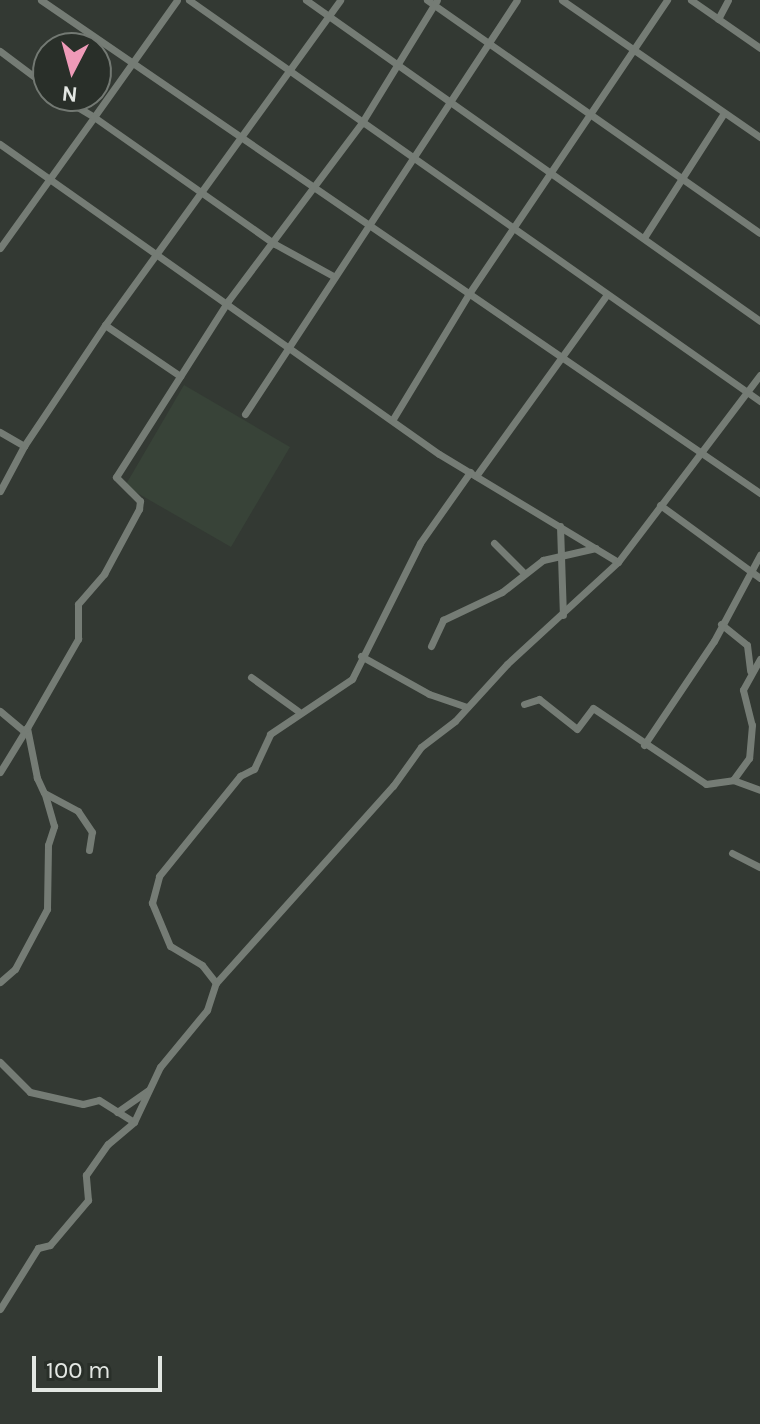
<!DOCTYPE html>
<style>
body{margin:0}
#map{position:relative;width:760px;height:1424px;overflow:hidden;background:#333933;font-family:Karla,sans-serif}
div>[style]{position:absolute}
.built>*{inset:0;background:#384338}
.street>*{height:7px;margin:-3.5px;padding:0 3.5px;transform-origin:3.5px;border-radius:3.5px;background:#757c75}
span{translate:-50% -50%;white-space:nowrap;text-align:center;line-height:1.15;-webkit-text-stroke:8px #292f29;paint-order:stroke}
.north{position:absolute;left:32px;top:32px;width:80px;height:80px;box-sizing:border-box;background:#292f29;border:2px solid #737973;border-radius:50%;rotate:186deg;font-size:22px;font-weight:700;line-height:32px;text-align:center;color:#e3e7e3}
.north::after{content:'';display:block;margin:auto;width:28px;height:36px;background:#ef9ab8;clip-path:polygon(50% 0,100% 100%,50% 72%,0 100%)}
.scale{position:absolute;left:32px;top:1356px;width:130px;height:36px;box-sizing:border-box;border:4px solid #e3e7e3;border-top:0;padding-left:10px;font-size:24px;line-height:28px;white-space:nowrap;color:#e3e7e3;-webkit-text-stroke:6px #292f29;paint-order:stroke}
</style>
<div id="map">
<div class="built">
<i style="clip-path:polygon(184px 385px,290px 447px,231px 547px,125px 486px)"></i>
</div>
<div class="street">
<i style="left:41px;top:0;width:872px;rotate:34.44deg"></i>
<i style="left:189px;top:0;width:698px;rotate:35.08deg"></i>
<i style="left:306px;top:0;width:556px;rotate:35.26deg"></i>
<i style="left:427px;top:0;width:406px;rotate:35deg"></i>
<i style="left:562px;top:0;width:241px;rotate:34.7deg"></i>
<i style="left:691px;top:0;width:84px;rotate:34.8deg"></i>
<i style="left:718px;top:19px;width:21px;rotate:-62deg"></i>
<i style="left:0;top:51px;width:60px;rotate:36.9deg"></i>
<i style="left:59px;top:96px;width:41px;rotate:31deg"></i>
<i style="left:94px;top:117px;width:143px;rotate:-54.6deg"></i>
<i style="left:0;top:144px;width:537px;rotate:35.23deg"></i>
<i style="left:439px;top:454px;width:209px;rotate:31.1deg"></i>
<i style="left:645px;top:236px;width:146px;rotate:-57.3deg"></i>
<i style="left:0;top:248px;width:161px;rotate:-54.3deg"></i>
<i style="left:94px;top:117px;width:221px;rotate:35.1deg"></i>
<i style="left:275px;top:244px;width:68px;rotate:28.8deg"></i>
<i style="left:105px;top:325px;width:91px;rotate:34.2deg"></i>
<i style="left:245px;top:414px;width:495px;rotate:-56.7deg"></i>
<i style="left:393px;top:419px;width:145px;rotate:-58.8deg"></i>
<i style="left:468px;top:295px;width:356px;rotate:-56deg"></i>
<i style="left:0;top:432px;width:28px;rotate:30deg"></i>
<i style="left:476px;top:476px;width:222px;rotate:-54.2deg"></i>
<i style="left:0;top:491px;width:51px;rotate:-61.9deg"></i>
<i style="left:24px;top:446px;width:146px;rotate:-56.2deg"></i>
<i style="left:105px;top:325px;width:401px;rotate:-54.1deg"></i>
<i style="left:660px;top:505px;width:124px;rotate:36.1deg"></i>
<i style="left:560px;top:526px;width:89px;rotate:88.1deg"></i>
<i style="left:494px;top:543px;width:41px;rotate:45deg"></i>
<i style="left:721px;top:624px;width:33px;rotate:39deg"></i>
<i style="left:747px;top:645px;width:26px;rotate:83deg"></i>
<i style="left:431px;top:646px;width:29px;rotate:-65deg"></i>
<i style="left:443px;top:620px;width:65px;rotate:-25.4deg"></i>
<i style="left:502px;top:592px;width:52px;rotate:-38deg"></i>
<i style="left:543px;top:560px;width:54px;rotate:-12.8deg"></i>
<i style="left:361px;top:656px;width:78px;rotate:29.2deg"></i>
<i style="left:429px;top:694px;width:40px;rotate:18.9deg"></i>
<i style="left:760px;top:659px;width:35px;rotate:119deg"></i>
<i style="left:743px;top:690px;width:36px;rotate:76deg"></i>
<i style="left:752px;top:725px;width:33px;rotate:95deg"></i>
<i style="left:749px;top:758px;width:27px;rotate:126deg"></i>
<i style="left:733px;top:780px;width:29px;rotate:20deg"></i>
<i style="left:251px;top:677px;width:58px;rotate:35.9deg"></i>
<i style="left:524px;top:704px;width:16px;rotate:-18deg"></i>
<i style="left:539px;top:699px;width:48px;rotate:38.3deg"></i>
<i style="left:577px;top:729px;width:26px;rotate:-53deg"></i>
<i style="left:593px;top:708px;width:136px;rotate:33.9deg"></i>
<i style="left:706px;top:784px;width:27px;rotate:-8deg"></i>
<i style="left:0;top:711px;width:33px;rotate:40deg"></i>
<i style="left:644px;top:745px;width:125px;rotate:-56.1deg"></i>
<i style="left:714px;top:641px;width:98px;rotate:-61.9deg"></i>
<i style="left:0;top:772px;width:52px;rotate:-58.5deg"></i>
<i style="left:89px;top:850px;width:18px;rotate:-81deg"></i>
<i style="left:92px;top:832px;width:25px;rotate:-124deg"></i>
<i style="left:78px;top:811px;width:38px;rotate:-152deg"></i>
<i style="left:44px;top:793px;width:17px;rotate:-115deg"></i>
<i style="left:37px;top:778px;width:51px;rotate:-101.3deg"></i>
<i style="left:27px;top:728px;width:103px;rotate:-60.2deg"></i>
<i style="left:78px;top:639px;width:35px;rotate:-90deg"></i>
<i style="left:78px;top:604px;width:40px;rotate:-49deg"></i>
<i style="left:104px;top:574px;width:74px;rotate:-61.7deg"></i>
<i style="left:139px;top:509px;width:8px;rotate:-83deg"></i>
<i style="left:140px;top:501px;width:34px;rotate:-135deg"></i>
<i style="left:116px;top:477px;width:209px;rotate:-57.5deg"></i>
<i style="left:228px;top:301px;width:221px;rotate:-53.1deg"></i>
<i style="left:361px;top:124px;width:145px;rotate:-58.5deg"></i>
<i style="left:732px;top:853px;width:31px;rotate:27deg"></i>
<i style="left:0;top:982px;width:20px;rotate:-41deg"></i>
<i style="left:15px;top:969px;width:68px;rotate:-61.9deg"></i>
<i style="left:47px;top:909px;width:64px;rotate:-89.1deg"></i>
<i style="left:48px;top:845px;width:20px;rotate:-72deg"></i>
<i style="left:54px;top:826px;width:32px;rotate:-106deg"></i>
<i style="left:216px;top:983px;width:23px;rotate:-128deg"></i>
<i style="left:202px;top:965px;width:37px;rotate:-149deg"></i>
<i style="left:170px;top:946px;width:47px;rotate:-112.7deg"></i>
<i style="left:152px;top:903px;width:28px;rotate:-75deg"></i>
<i style="left:159px;top:876px;width:129px;rotate:-51deg"></i>
<i style="left:240px;top:776px;width:16px;rotate:-27deg"></i>
<i style="left:254px;top:769px;width:38px;rotate:-65deg"></i>
<i style="left:270px;top:734px;width:99px;rotate:-33.9deg"></i>
<i style="left:352px;top:679px;width:152px;rotate:-63.4deg"></i>
<i style="left:420px;top:543px;width:87px;rotate:-54.8deg"></i>
<i style="left:0;top:1062px;width:42px;rotate:45deg"></i>
<i style="left:30px;top:1092px;width:54px;rotate:12.8deg"></i>
<i style="left:83px;top:1104px;width:16px;rotate:-14deg"></i>
<i style="left:99px;top:1100px;width:41px;rotate:32.2deg"></i>
<i style="left:117px;top:1112px;width:37px;rotate:-35deg"></i>
<i style="left:0;top:1309px;width:72px;rotate:-58.1deg"></i>
<i style="left:38px;top:1248px;width:12px;rotate:-14deg"></i>
<i style="left:50px;top:1245px;width:59px;rotate:-49.8deg"></i>
<i style="left:88px;top:1200px;width:25px;rotate:-95deg"></i>
<i style="left:86px;top:1175px;width:38px;rotate:-55deg"></i>
<i style="left:108px;top:1144px;width:34px;rotate:-40deg"></i>
<i style="left:134px;top:1122px;width:61px;rotate:-64.7deg"></i>
<i style="left:160px;top:1067px;width:74px;rotate:-50.5deg"></i>
<i style="left:207px;top:1010px;width:28px;rotate:-72deg"></i>
<i style="left:216px;top:983px;width:265px;rotate:-48.1deg"></i>
<i style="left:393px;top:786px;width:48px;rotate:-54.3deg"></i>
<i style="left:421px;top:747px;width:43px;rotate:-37.4deg"></i>
<i style="left:455px;top:721px;width:77px;rotate:-47.6deg"></i>
<i style="left:507px;top:664px;width:151px;rotate:-42.6deg"></i>
<i style="left:618px;top:562px;width:235px;rotate:-52.8deg"></i>
</div>
<div class="north">N</div>
<div class="scale">100 m</div>
</div>
